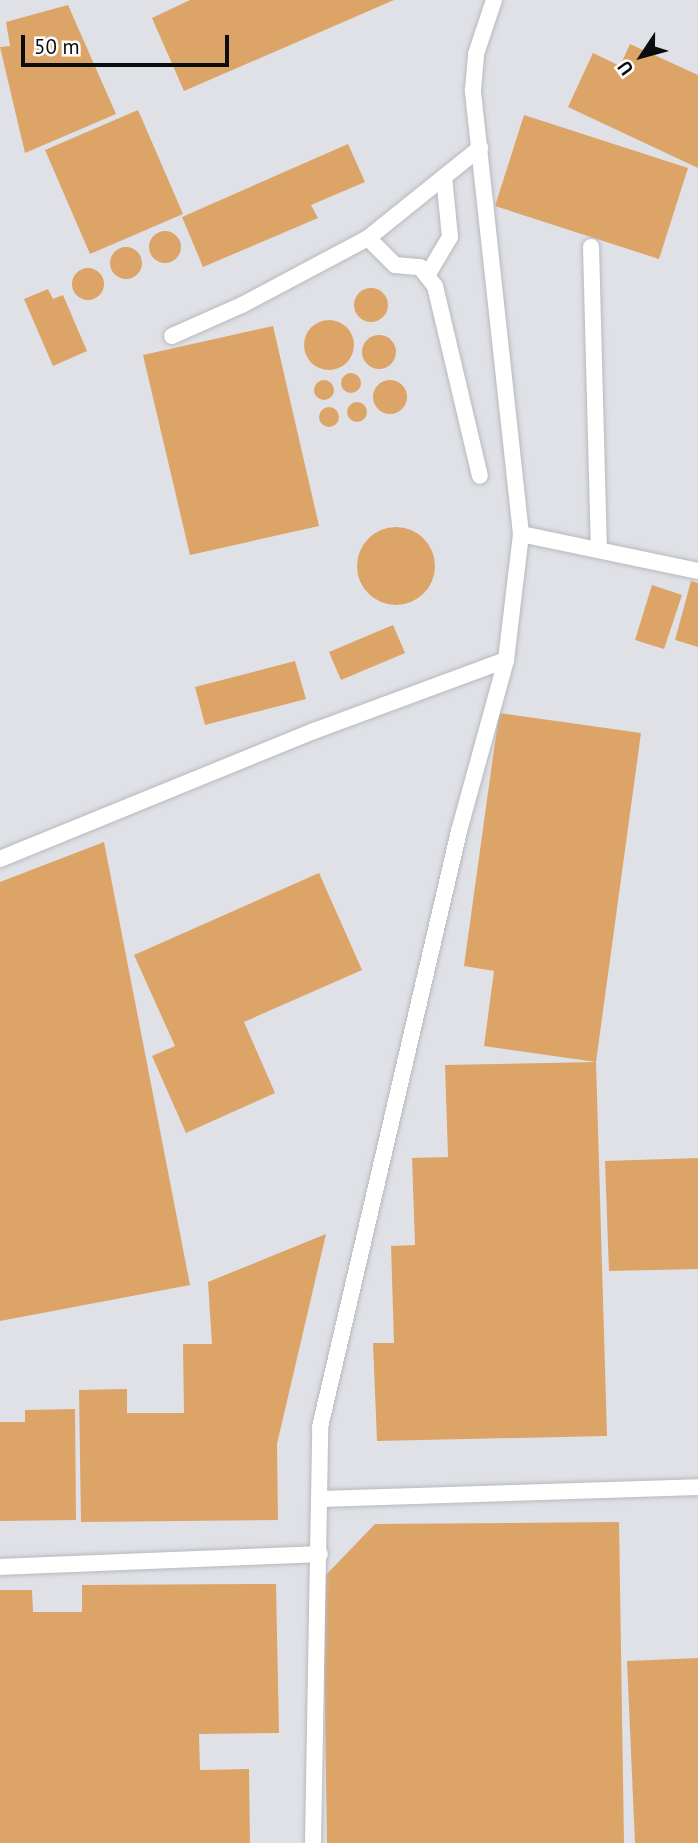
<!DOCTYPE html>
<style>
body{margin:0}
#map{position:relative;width:698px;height:1843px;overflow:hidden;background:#dfe1e6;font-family:"PT Sans",sans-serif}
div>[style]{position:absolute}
.building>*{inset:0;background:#dda467}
.round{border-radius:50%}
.roads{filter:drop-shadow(0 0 2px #b7b9be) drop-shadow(0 0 2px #b7b9be)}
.service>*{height:16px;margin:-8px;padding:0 8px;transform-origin:8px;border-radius:8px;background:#fff}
span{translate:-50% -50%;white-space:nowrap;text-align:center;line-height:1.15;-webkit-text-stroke:5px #fff;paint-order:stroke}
.north{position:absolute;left:607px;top:21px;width:70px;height:70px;-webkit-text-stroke:5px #fff;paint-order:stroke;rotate:234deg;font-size:19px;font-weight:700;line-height:28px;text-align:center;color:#0b0c0d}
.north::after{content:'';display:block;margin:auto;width:24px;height:32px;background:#0b0c0d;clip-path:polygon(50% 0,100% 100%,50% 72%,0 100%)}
.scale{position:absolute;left:21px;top:35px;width:208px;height:32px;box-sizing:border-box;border:4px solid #0b0c0d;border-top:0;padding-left:9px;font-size:21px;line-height:24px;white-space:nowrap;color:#0b0c0d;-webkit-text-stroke:5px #fff;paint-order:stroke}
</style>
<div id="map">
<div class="building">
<i style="clip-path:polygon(190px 0,394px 0,184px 91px,152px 18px)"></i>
<i style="clip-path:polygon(68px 5px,116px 114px,25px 153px,0 47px,10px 46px,6px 22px)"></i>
<i style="clip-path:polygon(630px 44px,698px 75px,698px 168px,568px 107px,593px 53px,620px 66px)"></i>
<i style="clip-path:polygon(138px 110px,183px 214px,90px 254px,45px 150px)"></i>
<i style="clip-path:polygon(524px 115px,688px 168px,659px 259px,495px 206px)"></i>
<i style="clip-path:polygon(348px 144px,365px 182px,311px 205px,318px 218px,203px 267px,182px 217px)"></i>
<i class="round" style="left:149px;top:231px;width:32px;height:32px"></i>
<i class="round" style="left:110px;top:247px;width:32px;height:32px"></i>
<i class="round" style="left:72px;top:268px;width:32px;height:32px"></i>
<i class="round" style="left:354px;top:288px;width:34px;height:34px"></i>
<i style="clip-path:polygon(48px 289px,53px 299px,63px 295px,87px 351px,53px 366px,24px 299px)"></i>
<i class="round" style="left:304px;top:320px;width:50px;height:50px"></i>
<i style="clip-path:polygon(273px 326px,319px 526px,190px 555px,143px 355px)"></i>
<i class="round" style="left:362px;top:335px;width:34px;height:34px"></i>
<i class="round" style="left:341px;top:373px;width:20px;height:20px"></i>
<i class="round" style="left:373px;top:380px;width:34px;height:34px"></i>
<i class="round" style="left:314px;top:380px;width:20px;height:20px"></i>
<i class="round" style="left:347px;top:402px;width:20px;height:20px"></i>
<i class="round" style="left:319px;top:407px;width:20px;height:20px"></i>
<i class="round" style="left:357px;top:527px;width:78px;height:78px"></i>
<i style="clip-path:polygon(691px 581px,698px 583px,698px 647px,675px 640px)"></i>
<i style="clip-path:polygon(652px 585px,682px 595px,664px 649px,635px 640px)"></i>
<i style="clip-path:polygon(393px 625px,405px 653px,341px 680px,329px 652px)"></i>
<i style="clip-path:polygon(295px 661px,306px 699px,205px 725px,195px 687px)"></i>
<i style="clip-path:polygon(499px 713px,641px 733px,596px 1062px,607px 1436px,377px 1441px,373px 1343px,394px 1343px,391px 1246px,415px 1245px,412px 1158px,448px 1157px,445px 1065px,596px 1062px,484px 1046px,494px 971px,464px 966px)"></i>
<i style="clip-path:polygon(104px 842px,190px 1285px,0 1321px,0 882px)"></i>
<i style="clip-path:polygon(319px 873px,362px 970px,244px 1022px,275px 1093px,186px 1133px,152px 1056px,175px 1046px,134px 955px)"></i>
<i style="clip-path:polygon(698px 1158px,698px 1269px,609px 1271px,605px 1161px)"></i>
<i style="clip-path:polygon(326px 1234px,277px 1444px,278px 1520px,81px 1522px,79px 1390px,127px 1389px,127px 1413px,184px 1413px,183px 1344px,212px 1344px,208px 1282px)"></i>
<i style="clip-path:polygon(75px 1409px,76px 1520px,0 1521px,0 1422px,25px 1422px,25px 1410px)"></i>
<i style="clip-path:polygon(619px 1522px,624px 1843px,327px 1843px,323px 1578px,375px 1524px)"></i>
<i style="clip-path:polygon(276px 1584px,279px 1733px,199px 1734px,200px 1770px,249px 1769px,250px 1843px,0 1843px,0 1590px,32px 1590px,33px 1612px,82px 1612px,82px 1585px)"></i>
<i style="clip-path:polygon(698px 1658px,698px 1843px,635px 1843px,627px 1661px)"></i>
</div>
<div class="roads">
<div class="service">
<i style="left:368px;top:238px;width:38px;rotate:45deg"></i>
<i style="left:395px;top:265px;width:25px;rotate:5deg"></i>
<i style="left:420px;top:267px;width:24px;rotate:52deg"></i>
<i style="left:435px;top:286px;width:195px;rotate:76.7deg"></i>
<i style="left:591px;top:247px;width:301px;rotate:88.5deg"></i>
<i style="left:428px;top:274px;width:43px;rotate:-59.3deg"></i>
<i style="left:450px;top:237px;width:60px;rotate:-95.7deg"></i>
<i style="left:172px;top:336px;width:77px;rotate:-23.9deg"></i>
<i style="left:242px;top:305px;width:143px;rotate:-28deg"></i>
<i style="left:368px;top:238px;width:144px;rotate:-38.8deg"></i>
<i style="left:521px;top:534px;width:181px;rotate:11.8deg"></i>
<i style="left:0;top:859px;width:339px;rotate:-22.2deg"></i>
<i style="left:314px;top:731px;width:205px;rotate:-20.3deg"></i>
<i style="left:320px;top:1499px;width:378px;rotate:-1.8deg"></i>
<i style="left:0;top:1567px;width:320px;rotate:-2.3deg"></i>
<i style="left:313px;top:1843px;width:416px;rotate:-89deg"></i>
<i style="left:320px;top:1427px;width:612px;rotate:-76.87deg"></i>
<i style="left:459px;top:831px;width:177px;rotate:-74.6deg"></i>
<i style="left:506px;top:660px;width:127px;rotate:-83.2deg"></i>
<i style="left:521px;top:534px;width:447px;rotate:-96.2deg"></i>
<i style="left:473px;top:90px;width:36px;rotate:-85deg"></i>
<i style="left:476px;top:54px;width:57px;rotate:-71.6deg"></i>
</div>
</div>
<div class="north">U</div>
<div class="scale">50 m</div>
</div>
